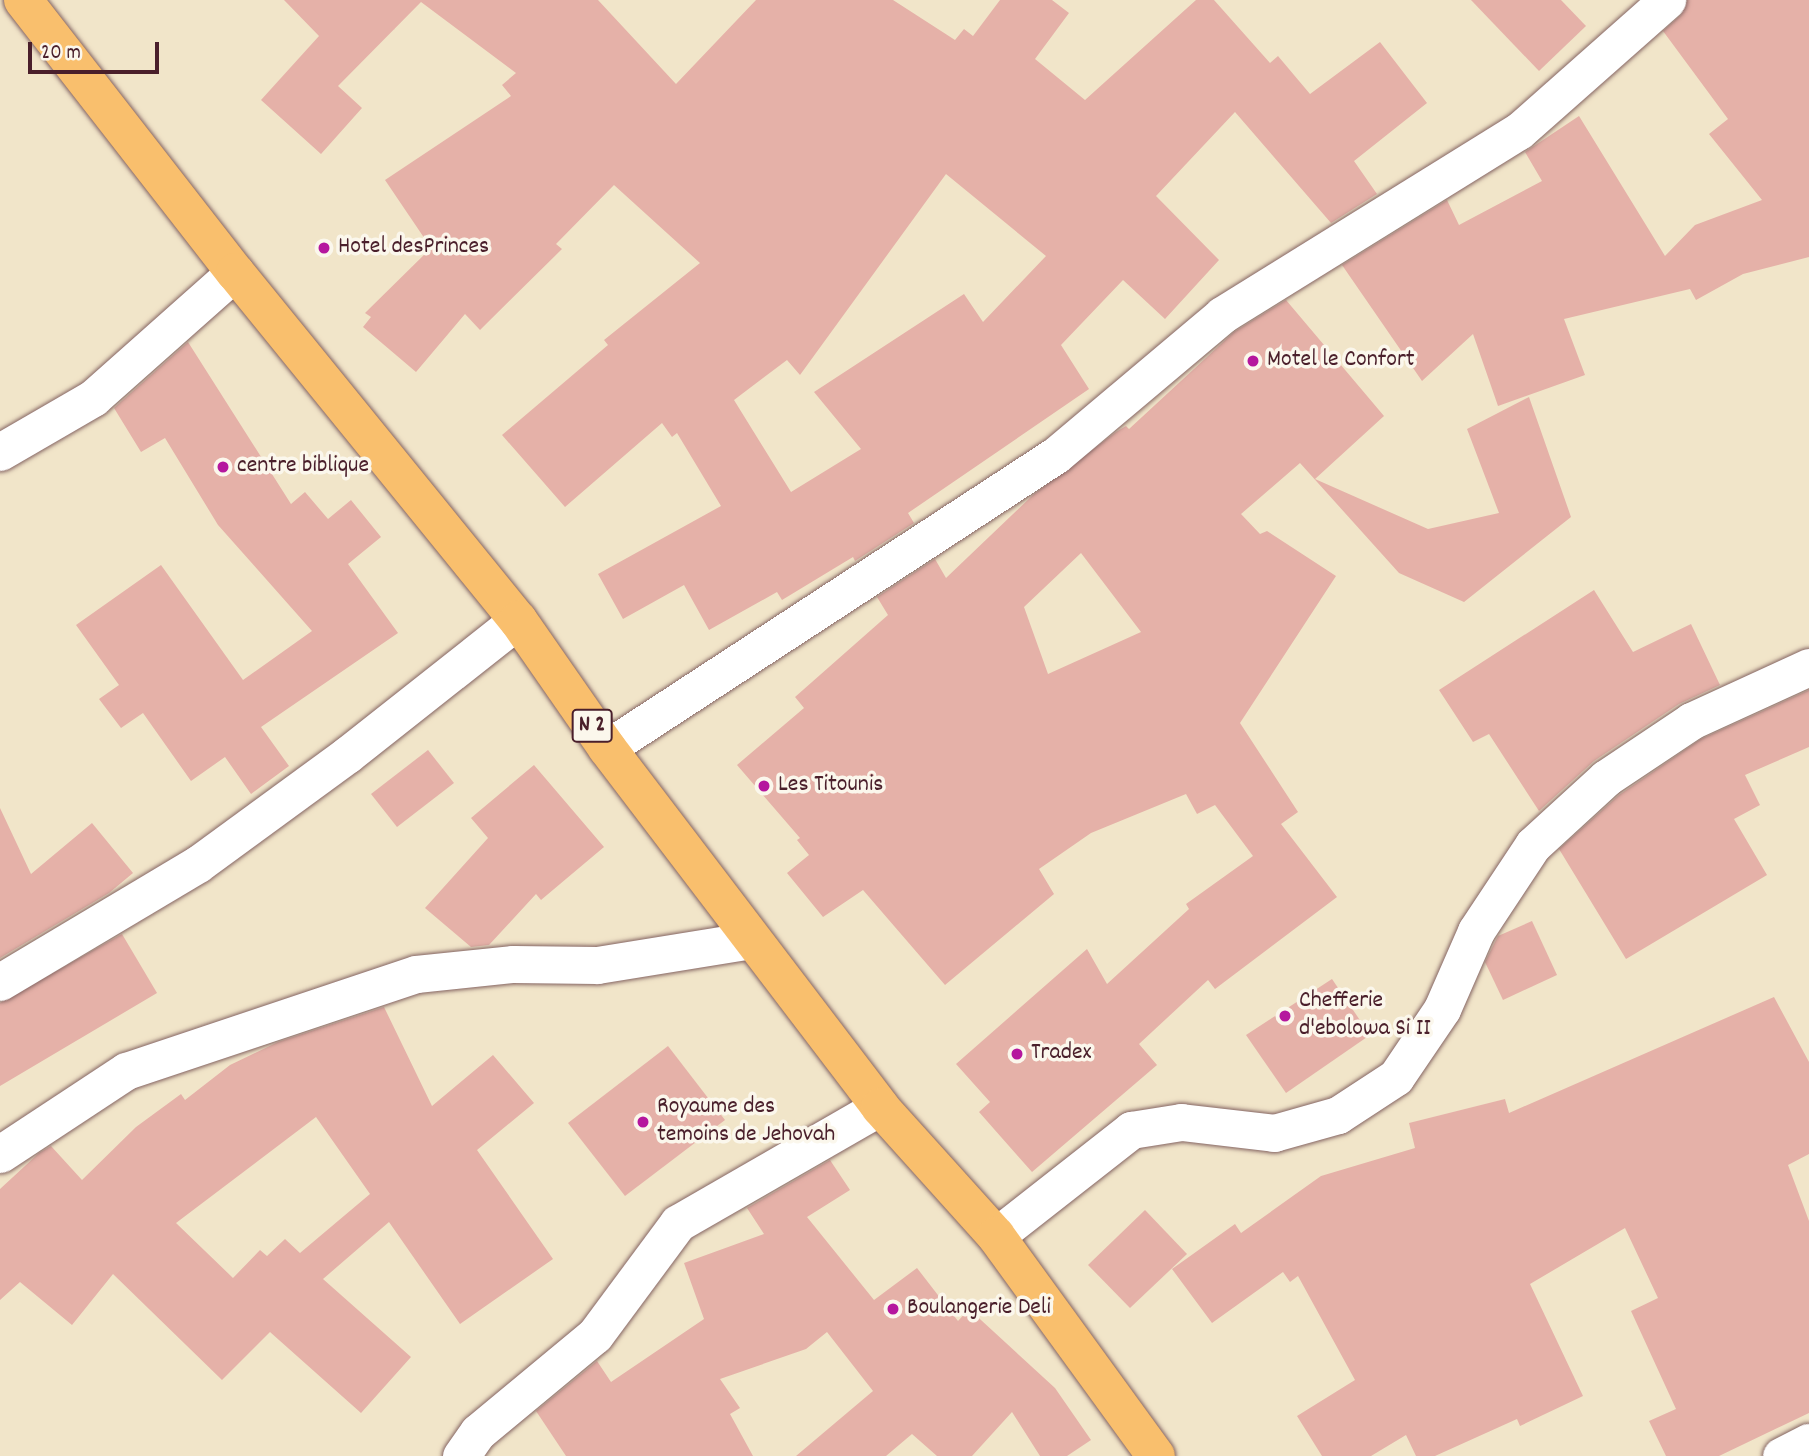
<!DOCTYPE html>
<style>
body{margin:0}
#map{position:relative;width:1809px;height:1456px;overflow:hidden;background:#f1e5c9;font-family:Dekko,sans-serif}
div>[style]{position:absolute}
.building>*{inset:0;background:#e5b1a8}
.roads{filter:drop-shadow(0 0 2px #846462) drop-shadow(0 0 2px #846462)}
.minor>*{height:37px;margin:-18.5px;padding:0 18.5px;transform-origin:18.5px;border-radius:18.5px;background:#fff}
.trunk>*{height:38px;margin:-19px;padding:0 19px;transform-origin:19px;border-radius:19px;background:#f9bf6d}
.dots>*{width:19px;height:19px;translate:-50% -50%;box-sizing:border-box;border:4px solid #fbf7ec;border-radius:50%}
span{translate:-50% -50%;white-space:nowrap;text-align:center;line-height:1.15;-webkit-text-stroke:7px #fbf7ec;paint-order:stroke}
.shield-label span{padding:2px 5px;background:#fbf7ec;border:2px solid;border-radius:5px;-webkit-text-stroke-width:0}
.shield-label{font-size:23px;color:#4a1f2b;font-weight:700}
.poi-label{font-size:24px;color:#4a1f2b}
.left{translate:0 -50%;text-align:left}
.scale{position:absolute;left:28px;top:42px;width:131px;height:32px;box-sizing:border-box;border:4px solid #4a1f2b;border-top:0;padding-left:9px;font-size:21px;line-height:24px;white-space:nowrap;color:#4a1f2b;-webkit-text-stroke:5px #fbf7ec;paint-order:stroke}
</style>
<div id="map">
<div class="building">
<i style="clip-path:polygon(evenodd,284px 0,598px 0,676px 84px,756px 0,893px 0,955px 40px,964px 29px,973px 36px,1000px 0,1052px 0,1069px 13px,1035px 59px,1085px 100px,1196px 0,1214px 0,1270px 63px,1278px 56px,1310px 94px,1380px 42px,1427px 103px,1354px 161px,1377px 194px,1331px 223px,1235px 112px,1156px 196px,1219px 260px,1165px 319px,1123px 280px,1061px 345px,1089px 389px,908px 513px,914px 523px,855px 561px,853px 557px,782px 600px,777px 592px,709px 630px,684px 585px,623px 619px,598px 574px,721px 506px,677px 433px,672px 437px,662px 423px,565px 507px,502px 435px,608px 345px,604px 340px,700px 263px,614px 185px,556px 244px,562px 249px,480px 330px,465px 314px,416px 372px,363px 327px,371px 317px,365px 313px,431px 248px,385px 180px,511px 96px,502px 85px,516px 73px,421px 2px,338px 86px,362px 108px,321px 154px,261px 100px,319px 36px,284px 0,946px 174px,1046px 256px,983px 322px,964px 294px,814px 392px,861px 449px,791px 492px,734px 400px,787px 360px,800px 375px,946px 174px)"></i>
<i style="clip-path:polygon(1471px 0,1561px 0,1586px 26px,1539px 71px)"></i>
<i style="clip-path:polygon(1687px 0,1809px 0,1809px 257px,1743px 274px,1696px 300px,1690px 289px,1564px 319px,1585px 375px,1498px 406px,1473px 334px,1422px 381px,1342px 265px,1447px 200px,1459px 225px,1542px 181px,1525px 152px,1579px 116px,1665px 256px,1695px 225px,1762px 200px,1709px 134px,1728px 119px,1663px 31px,1681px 15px)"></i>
<i style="clip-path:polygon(evenodd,1286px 300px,1384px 416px,1315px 479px,1428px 529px,1499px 513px,1467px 429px,1529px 397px,1571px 517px,1464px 602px,1399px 573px,1300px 463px,1241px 514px,1260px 534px,1267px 531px,1336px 576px,1240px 723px,1298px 812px,1281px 824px,1337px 897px,1215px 989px,1208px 980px,1139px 1044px,1157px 1065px,1032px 1172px,979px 1112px,990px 1102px,956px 1064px,1087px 949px,1107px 984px,1189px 909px,1186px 904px,1253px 856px,1215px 805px,1197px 814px,1186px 794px,1091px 833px,1039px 869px,1054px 894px,945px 985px,863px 890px,823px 917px,787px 873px,809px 855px,797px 840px,800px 838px,737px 765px,804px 708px,795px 697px,888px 615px,877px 597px,935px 559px,946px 578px,1033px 495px,1116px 432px,1126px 426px,1129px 429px,1234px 332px,1286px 300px,1081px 553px,1141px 632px,1048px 674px,1024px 607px,1081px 553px)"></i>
<i style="clip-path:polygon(188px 342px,291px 504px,305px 492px,328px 519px,351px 500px,381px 537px,348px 564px,398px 633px,261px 727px,289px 766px,251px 794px,225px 757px,191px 781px,143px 713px,121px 728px,99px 699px,119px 685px,76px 625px,161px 565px,243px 680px,312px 631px,218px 525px,165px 438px,141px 452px,114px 408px)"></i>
<i style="clip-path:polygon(1594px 590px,1633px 652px,1691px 624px,1720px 685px,1679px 704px,1594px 761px,1539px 811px,1489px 734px,1473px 742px,1439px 690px)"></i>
<i style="clip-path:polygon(1809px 690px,1809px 747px,1745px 775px,1760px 805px,1734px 819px,1767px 875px,1626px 959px,1559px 849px,1619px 795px,1701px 739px)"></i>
<i style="clip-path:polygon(428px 750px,454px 783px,397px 827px,371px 794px)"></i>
<i style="clip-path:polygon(534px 765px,604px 847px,541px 900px,536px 894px,489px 945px,471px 947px,425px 908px,488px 838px,471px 818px)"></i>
<i style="clip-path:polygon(0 808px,31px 874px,92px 823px,133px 873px,109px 893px,0 958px)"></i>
<i style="clip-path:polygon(1532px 921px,1557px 975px,1503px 1000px,1485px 962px,1498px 936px)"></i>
<i style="clip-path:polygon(122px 934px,157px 993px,0 1086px,0 1003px)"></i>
<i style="clip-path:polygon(1332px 979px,1370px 1035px,1286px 1093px,1246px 1035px)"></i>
<i style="clip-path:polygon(1774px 997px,1809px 1062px,1809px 1154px,1788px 1165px,1809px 1221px,1809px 1413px,1719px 1456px,1666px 1456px,1649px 1421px,1676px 1409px,1631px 1311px,1658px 1298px,1625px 1228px,1530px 1284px,1583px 1396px,1520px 1426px,1517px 1419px,1435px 1456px,1416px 1456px,1406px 1435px,1371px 1456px,1322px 1456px,1297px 1416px,1355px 1380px,1298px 1276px,1290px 1282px,1283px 1272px,1212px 1323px,1172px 1269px,1235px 1224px,1241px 1233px,1321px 1176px,1415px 1148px,1409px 1123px,1505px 1099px,1509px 1113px)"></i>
<i style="clip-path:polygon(evenodd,384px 1007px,432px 1106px,493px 1055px,534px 1103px,477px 1150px,553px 1259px,460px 1324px,389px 1222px,323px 1279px,411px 1357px,361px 1413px,270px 1332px,222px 1380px,113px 1274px,72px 1325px,20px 1282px,0 1300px,0 1189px,39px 1153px,51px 1146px,82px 1180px,136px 1127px,181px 1094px,185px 1100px,230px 1065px,278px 1042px,384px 1007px,316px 1117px,370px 1194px,300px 1253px,285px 1239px,267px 1256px,260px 1250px,233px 1278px,176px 1223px,316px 1117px)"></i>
<i style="clip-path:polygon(668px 1046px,725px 1120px,625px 1196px,568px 1123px)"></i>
<i style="clip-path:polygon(830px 1160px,850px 1190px,807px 1217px,874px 1300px,917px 1268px,958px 1321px,969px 1309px,1055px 1388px,1091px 1440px,1067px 1456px,1040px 1456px,1012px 1412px,972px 1456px,937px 1456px,912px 1434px,886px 1456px,796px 1456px,873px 1391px,827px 1332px,806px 1349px,720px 1379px,740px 1408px,730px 1414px,753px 1456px,566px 1456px,536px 1411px,597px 1361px,611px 1382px,704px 1319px,684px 1263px,764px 1234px,747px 1208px)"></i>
<i style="clip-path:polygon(1145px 1210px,1187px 1254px,1130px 1308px,1088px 1265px)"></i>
</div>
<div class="roads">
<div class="minor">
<i style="left:0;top:452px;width:108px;rotate:-30.1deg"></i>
<i style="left:93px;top:398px;width:190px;rotate:-41.6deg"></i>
<i style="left:607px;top:748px;width:536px;rotate:-33.13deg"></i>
<i style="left:1056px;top:455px;width:217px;rotate:-40.1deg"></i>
<i style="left:1222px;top:315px;width:349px;rotate:-31.8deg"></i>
<i style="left:1519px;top:131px;width:198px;rotate:-41.5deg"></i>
<i style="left:0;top:982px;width:230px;rotate:-30.8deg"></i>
<i style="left:198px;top:864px;width:185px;rotate:-36.2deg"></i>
<i style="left:347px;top:755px;width:218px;rotate:-38.3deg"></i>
<i style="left:0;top:1154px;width:151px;rotate:-33.4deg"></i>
<i style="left:126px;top:1071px;width:306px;rotate:-18.5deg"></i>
<i style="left:416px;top:974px;width:98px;rotate:-5.9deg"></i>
<i style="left:513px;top:964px;width:84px;rotate:0.7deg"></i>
<i style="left:597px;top:965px;width:157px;rotate:-9.2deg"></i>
<i style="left:996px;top:1236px;width:172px;rotate:-38.1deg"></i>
<i style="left:1131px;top:1130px;width:51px;rotate:-9.1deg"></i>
<i style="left:1181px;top:1122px;width:94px;rotate:6.7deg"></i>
<i style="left:1274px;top:1133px;width:66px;rotate:-15.7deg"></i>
<i style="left:1338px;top:1115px;width:69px;rotate:-33.2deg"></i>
<i style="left:1396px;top:1077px;width:82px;rotate:-55.9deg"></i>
<i style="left:1442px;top:1009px;width:85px;rotate:-66.4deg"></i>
<i style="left:1476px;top:931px;width:103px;rotate:-56.5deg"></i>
<i style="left:1533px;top:845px;width:99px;rotate:-42.5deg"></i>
<i style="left:1606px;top:778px;width:102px;rotate:-33.8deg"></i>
<i style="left:1691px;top:721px;width:130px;rotate:-24.6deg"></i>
<i style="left:461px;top:1456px;width:29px;rotate:-55deg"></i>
<i style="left:478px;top:1432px;width:152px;rotate:-39.7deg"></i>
<i style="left:595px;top:1335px;width:139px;rotate:-53.5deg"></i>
<i style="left:678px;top:1223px;width:233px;rotate:-29.9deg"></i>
<i style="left:1781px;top:1456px;width:31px;rotate:-27deg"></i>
</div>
<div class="trunk">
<i style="left:23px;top:0;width:345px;rotate:52.1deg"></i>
<i style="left:235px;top:272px;width:449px;rotate:50.9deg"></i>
<i style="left:518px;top:620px;width:156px;rotate:55.2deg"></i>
<i style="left:607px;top:748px;width:451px;rotate:52.7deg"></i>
<i style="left:880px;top:1107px;width:173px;rotate:48deg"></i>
<i style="left:996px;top:1236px;width:272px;rotate:54deg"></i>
</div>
</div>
<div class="dots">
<i style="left:324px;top:248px;background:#b5179e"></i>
<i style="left:1253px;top:361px;background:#b5179e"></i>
<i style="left:223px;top:467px;background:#b5179e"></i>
<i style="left:764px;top:786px;background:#b5179e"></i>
<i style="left:1285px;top:1016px;background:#b5179e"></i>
<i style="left:1017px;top:1054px;background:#b5179e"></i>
<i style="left:643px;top:1122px;background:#b5179e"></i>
<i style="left:893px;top:1309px;background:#b5179e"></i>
</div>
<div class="shield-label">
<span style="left:592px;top:726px">N 2</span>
</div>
<div class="poi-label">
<span class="left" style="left:338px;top:248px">Hotel desPrinces</span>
<span class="left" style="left:1267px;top:361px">Motel le Confort</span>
<span class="left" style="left:237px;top:467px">centre biblique</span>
<span class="left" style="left:778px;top:786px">Les Titounis</span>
<span class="left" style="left:1299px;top:1016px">Chefferie<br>d'ebolowa Si II</span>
<span class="left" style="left:1031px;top:1054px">Tradex</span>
<span class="left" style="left:657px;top:1122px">Royaume des<br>temoins de Jehovah</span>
<span class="left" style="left:907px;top:1309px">Boulangerie Deli</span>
</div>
<div class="scale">20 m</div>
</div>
